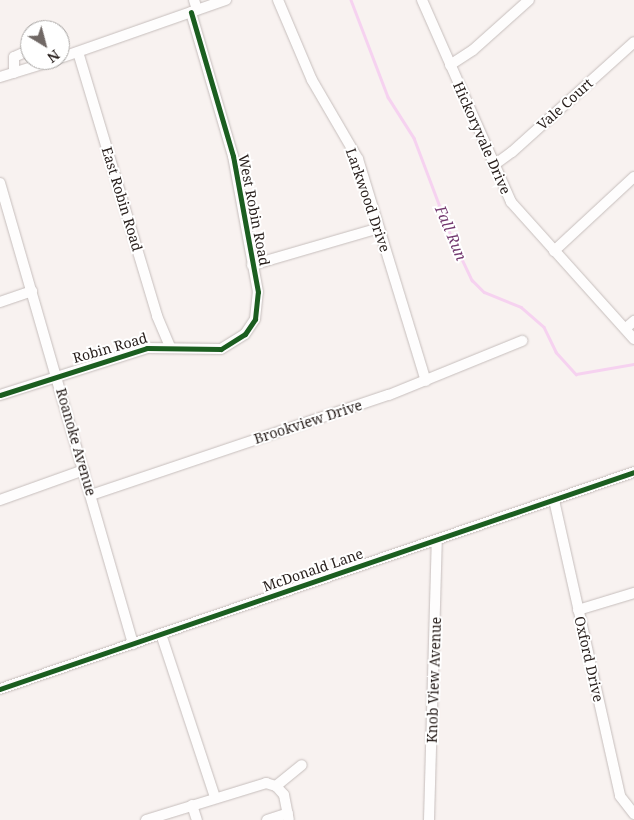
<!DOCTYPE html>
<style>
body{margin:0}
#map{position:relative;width:634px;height:820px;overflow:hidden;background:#f8f2f0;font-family:"Noto Serif",serif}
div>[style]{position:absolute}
.stream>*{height:2.5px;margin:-1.25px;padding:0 1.25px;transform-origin:1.25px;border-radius:1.25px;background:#f6d2f0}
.roads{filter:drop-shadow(0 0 1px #c6bebc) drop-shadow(0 0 1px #c6bebc)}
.minor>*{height:10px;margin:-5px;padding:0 5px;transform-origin:5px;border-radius:5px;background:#fefdfd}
.cycleway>*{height:5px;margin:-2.5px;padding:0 2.5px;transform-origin:2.5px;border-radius:2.5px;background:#1b5e20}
span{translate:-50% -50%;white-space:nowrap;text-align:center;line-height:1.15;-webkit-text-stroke:4px #fff;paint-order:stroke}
.street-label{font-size:14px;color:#261d1a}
.water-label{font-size:15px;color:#743a70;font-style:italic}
.north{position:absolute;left:20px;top:20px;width:50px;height:50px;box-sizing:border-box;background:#fff;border:1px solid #a8a5a3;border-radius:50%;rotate:143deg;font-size:14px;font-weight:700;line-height:20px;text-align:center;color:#261d1a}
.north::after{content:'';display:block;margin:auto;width:18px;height:22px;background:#706865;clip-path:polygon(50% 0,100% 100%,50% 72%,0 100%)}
</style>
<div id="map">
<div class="stream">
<i style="left:351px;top:0;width:104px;rotate:69.1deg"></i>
<i style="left:388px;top:97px;width:49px;rotate:57.6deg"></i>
<i style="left:414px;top:138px;width:105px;rotate:69.3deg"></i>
<i style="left:451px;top:236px;width:49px;rotate:64.5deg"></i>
<i style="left:472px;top:280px;width:17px;rotate:45deg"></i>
<i style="left:484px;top:292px;width:40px;rotate:22deg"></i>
<i style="left:521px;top:307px;width:30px;rotate:41deg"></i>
<i style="left:544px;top:327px;width:28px;rotate:64deg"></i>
<i style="left:556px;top:352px;width:30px;rotate:48deg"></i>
<i style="left:576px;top:374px;width:59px;rotate:-9.8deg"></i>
</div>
<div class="roads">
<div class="minor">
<i style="left:194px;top:0;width:10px;rotate:73deg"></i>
<i style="left:278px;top:0;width:87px;rotate:67deg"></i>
<i style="left:312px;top:80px;width:91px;rotate:59.8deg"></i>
<i style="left:358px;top:159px;width:232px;rotate:73deg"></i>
<i style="left:422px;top:0;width:221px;rotate:66.2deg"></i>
<i style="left:511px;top:202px;width:184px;rotate:48.1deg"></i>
<i style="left:78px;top:52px;width:276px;rotate:73.3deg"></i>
<i style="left:157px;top:316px;width:33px;rotate:67deg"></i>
<i style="left:60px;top:58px;width:176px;rotate:-19.3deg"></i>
<i style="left:450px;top:65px;width:27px;rotate:-33deg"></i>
<i style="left:473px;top:50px;width:75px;rotate:-41.8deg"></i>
<i style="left:14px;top:73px;width:16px;rotate:-90deg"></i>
<i style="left:14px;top:57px;width:17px;rotate:-24deg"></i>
<i style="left:0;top:77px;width:58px;rotate:-17.2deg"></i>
<i style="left:494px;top:165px;width:22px;rotate:-36deg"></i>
<i style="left:512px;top:152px;width:164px;rotate:-42deg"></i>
<i style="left:0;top:183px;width:480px;rotate:73.9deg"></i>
<i style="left:554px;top:251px;width:109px;rotate:-42.8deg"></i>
<i style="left:252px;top:265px;width:132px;rotate:-16.2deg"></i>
<i style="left:0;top:302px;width:34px;rotate:-19deg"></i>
<i style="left:626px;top:328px;width:11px;rotate:-41deg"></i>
<i style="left:0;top:395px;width:154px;rotate:-17.7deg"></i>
<i style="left:147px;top:348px;width:74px;rotate:0.8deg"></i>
<i style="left:221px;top:349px;width:28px;rotate:-32deg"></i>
<i style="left:245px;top:334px;width:18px;rotate:-56deg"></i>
<i style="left:255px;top:319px;width:27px;rotate:-84deg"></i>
<i style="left:258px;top:292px;width:138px;rotate:-100.4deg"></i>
<i style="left:233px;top:156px;width:150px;rotate:-106.3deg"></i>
<i style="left:91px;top:495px;width:314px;rotate:-18.6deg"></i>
<i style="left:389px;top:395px;width:144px;rotate:-22.1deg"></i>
<i style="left:0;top:500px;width:89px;rotate:-19.7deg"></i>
<i style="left:554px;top:500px;width:303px;rotate:77.4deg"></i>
<i style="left:620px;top:796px;width:23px;rotate:52deg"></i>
<i style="left:578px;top:610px;width:59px;rotate:-16.9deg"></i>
<i style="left:161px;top:634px;width:172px;rotate:71.7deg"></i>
<i style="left:0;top:689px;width:670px;rotate:-18.89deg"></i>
<i style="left:276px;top:786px;width:33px;rotate:-39deg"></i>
<i style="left:192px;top:805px;width:16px;rotate:72deg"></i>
<i style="left:146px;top:820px;width:126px;rotate:-17.1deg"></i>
<i style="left:266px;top:783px;width:10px;rotate:17deg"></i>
<i style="left:276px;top:786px;width:12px;rotate:48deg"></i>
<i style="left:284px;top:795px;width:25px;rotate:79deg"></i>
<i style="left:267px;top:820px;width:22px;rotate:-18deg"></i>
<i style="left:429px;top:820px;width:280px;rotate:-88.4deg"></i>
</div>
</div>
<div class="cycleway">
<i style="left:0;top:395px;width:154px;rotate:-17.7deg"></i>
<i style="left:147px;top:348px;width:74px;rotate:0.8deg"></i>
<i style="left:221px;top:349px;width:28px;rotate:-32deg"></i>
<i style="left:245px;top:334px;width:18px;rotate:-56deg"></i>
<i style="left:255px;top:319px;width:27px;rotate:-84deg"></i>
<i style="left:258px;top:292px;width:138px;rotate:-100.4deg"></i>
<i style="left:233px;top:156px;width:150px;rotate:-106.3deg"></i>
<i style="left:0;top:689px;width:670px;rotate:-18.89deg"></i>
</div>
<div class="street-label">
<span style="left:565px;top:104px;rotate:-42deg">Vale Court</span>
<span style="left:482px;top:138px;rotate:66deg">Hickoryvale Drive</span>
<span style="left:122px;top:199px;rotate:73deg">East Robin Road</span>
<span style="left:368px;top:200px;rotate:71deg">Larkwood Drive</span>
<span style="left:254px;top:210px;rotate:79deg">West Robin Road</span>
<span style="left:110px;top:348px;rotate:-16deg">Robin Road</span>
<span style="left:308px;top:422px;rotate:-18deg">Brookview Drive</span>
<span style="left:76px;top:442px;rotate:74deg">Roanoke Avenue</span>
<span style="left:313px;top:570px;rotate:-19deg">McDonald Lane</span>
<span style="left:589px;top:659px;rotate:77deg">Oxford Drive</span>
<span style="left:434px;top:680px;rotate:-88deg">Knob View Avenue</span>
</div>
<div class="water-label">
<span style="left:451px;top:233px;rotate:67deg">Fall Run</span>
</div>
<div class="north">N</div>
</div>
